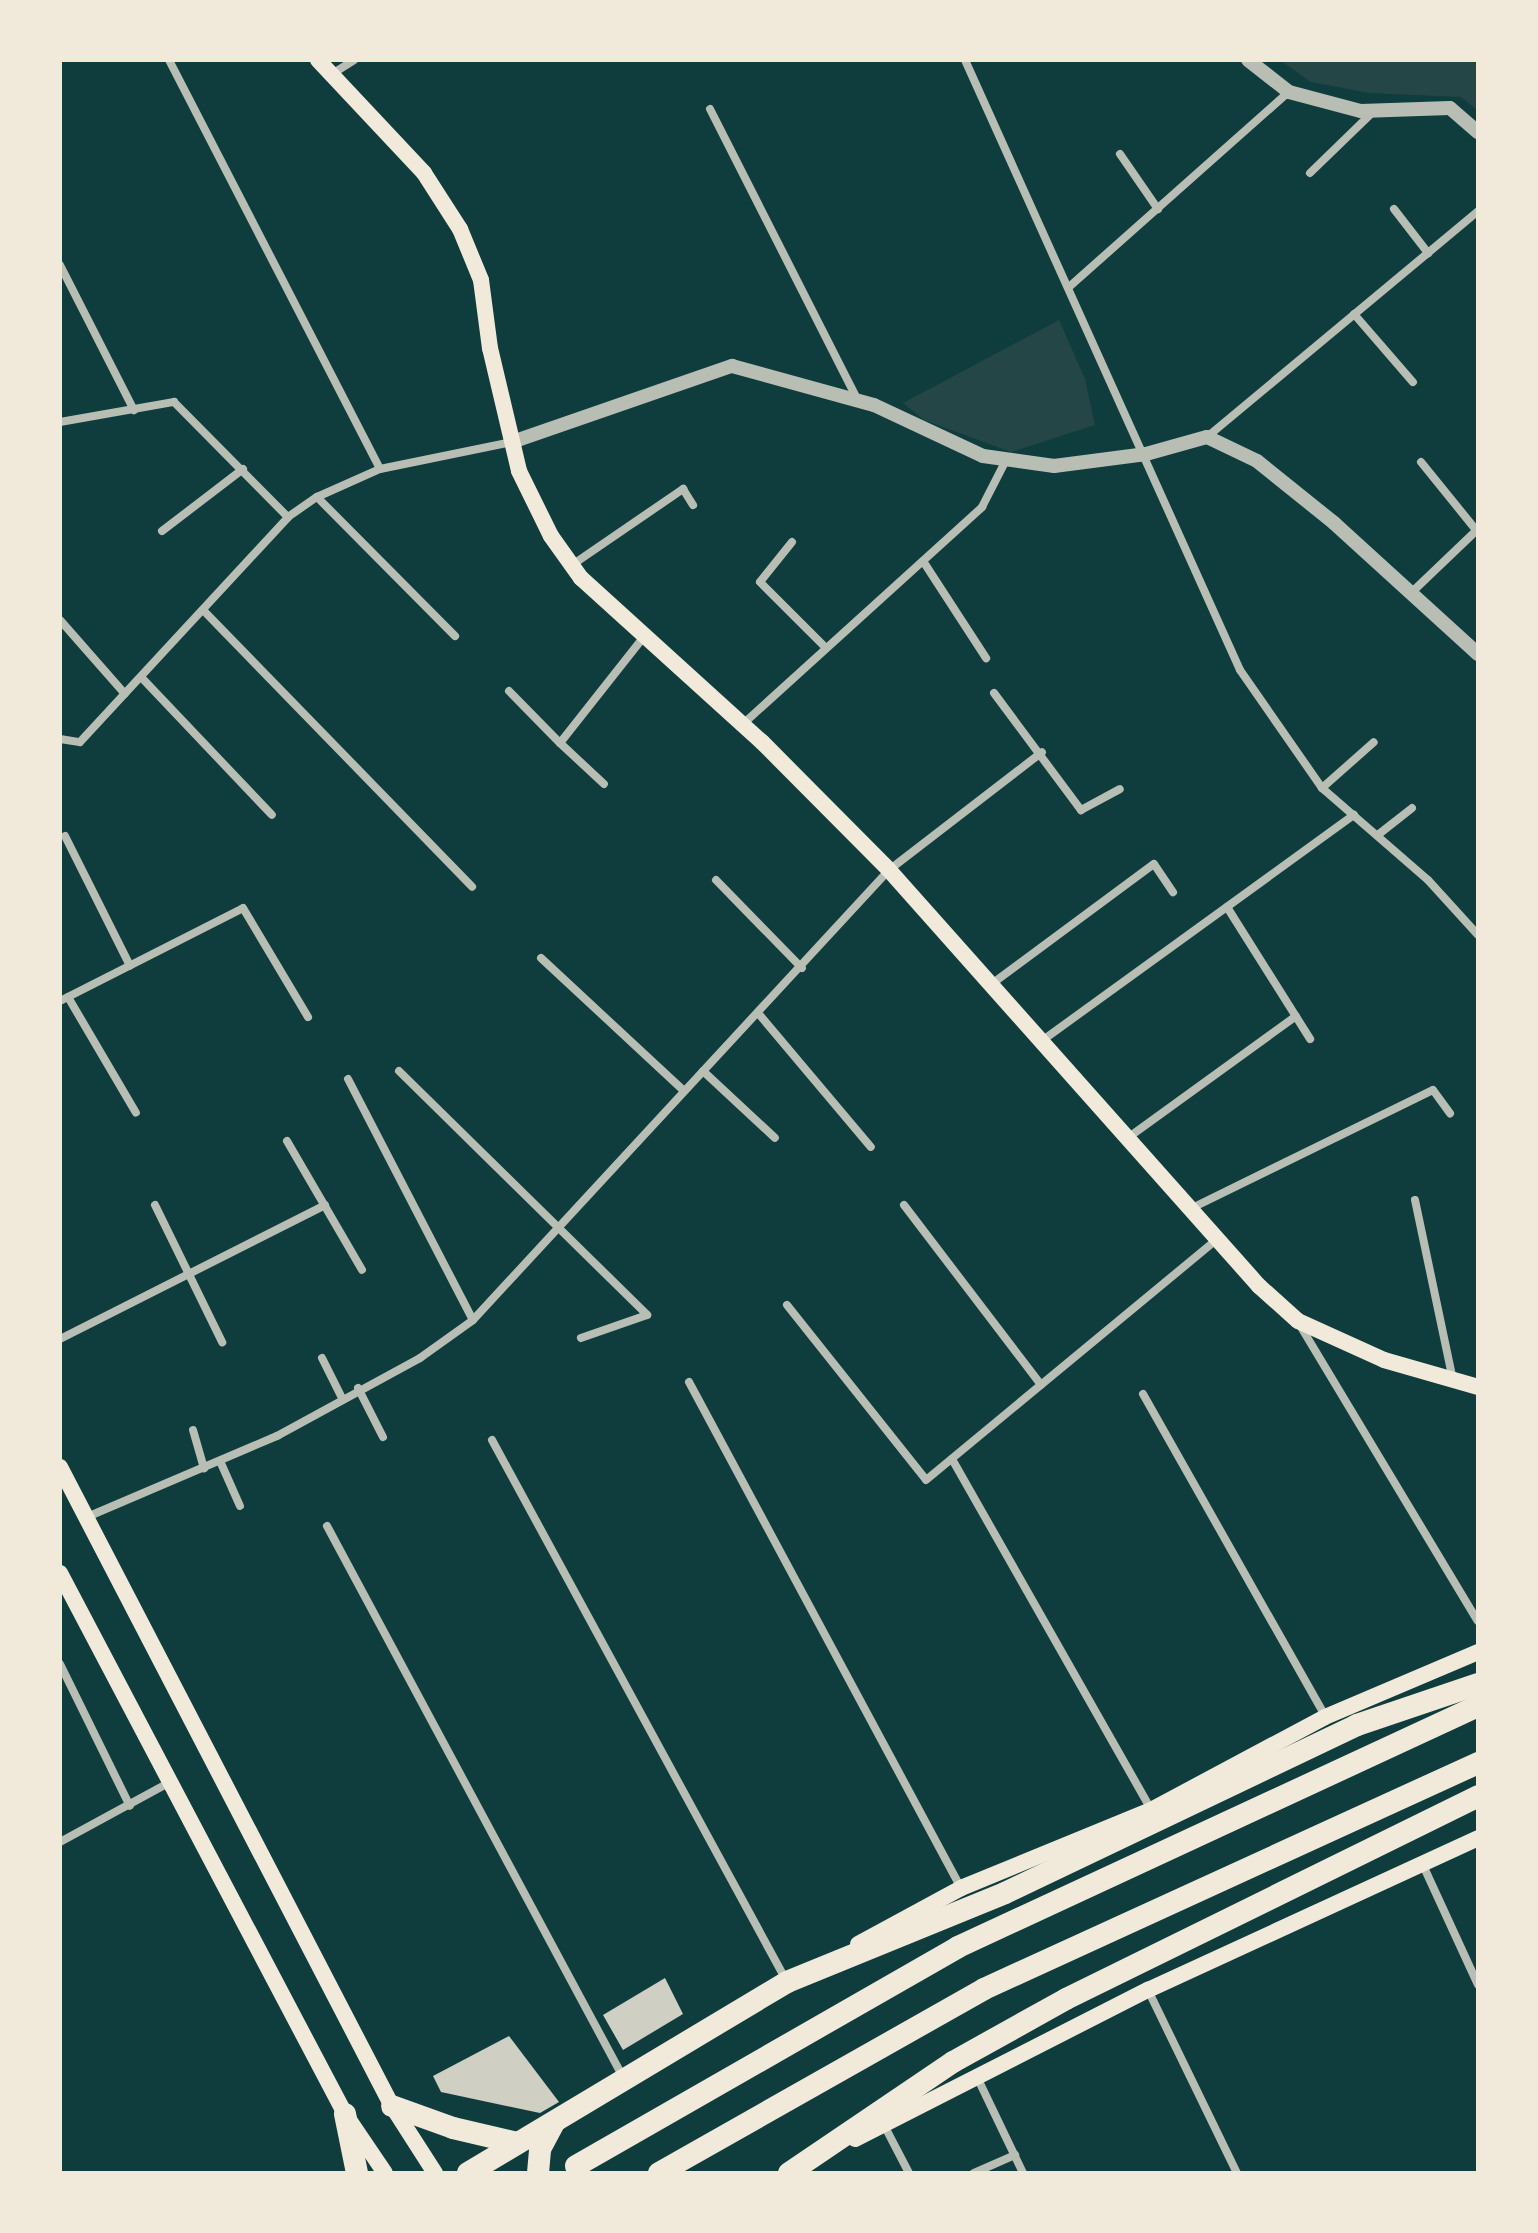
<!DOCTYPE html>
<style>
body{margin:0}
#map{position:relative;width:1538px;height:2233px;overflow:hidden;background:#0f3d3e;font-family:Raleway,sans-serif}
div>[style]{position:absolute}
.green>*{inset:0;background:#244646}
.building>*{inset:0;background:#cfcfc3}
.minor>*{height:8px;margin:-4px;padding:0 4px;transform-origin:4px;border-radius:4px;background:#b8beb3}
.tertiary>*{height:14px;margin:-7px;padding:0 7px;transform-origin:7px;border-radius:7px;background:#b8beb3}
.secondary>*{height:16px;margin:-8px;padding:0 8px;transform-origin:8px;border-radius:8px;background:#f1e9da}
.trunk>*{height:22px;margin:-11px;padding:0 11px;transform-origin:11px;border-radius:11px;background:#f1e9da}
span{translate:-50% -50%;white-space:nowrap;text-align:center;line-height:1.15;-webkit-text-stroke:8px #f1e9da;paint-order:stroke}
.frame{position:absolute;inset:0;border:62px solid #f1e9da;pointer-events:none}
</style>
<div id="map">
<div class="green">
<i style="clip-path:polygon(1280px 60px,1473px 61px,1478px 65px,1478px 111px,1461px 97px,1369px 93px,1311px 82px)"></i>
<i style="clip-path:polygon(1059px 320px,1085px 379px,1095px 425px,1011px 452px,924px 420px,903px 403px)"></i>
</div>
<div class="building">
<i style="clip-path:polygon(665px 1978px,683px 2014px,623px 2050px,603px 2015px)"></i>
<i style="clip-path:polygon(509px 2036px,559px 2102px,540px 2113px,441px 2092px,433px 2076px)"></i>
</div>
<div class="minor">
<i style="left:169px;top:60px;width:460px;rotate:62.7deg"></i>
<i style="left:965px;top:60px;width:669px;rotate:65.73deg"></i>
<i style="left:1240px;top:670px;width:144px;rotate:55.2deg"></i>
<i style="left:1322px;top:788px;width:140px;rotate:41deg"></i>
<i style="left:1428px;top:880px;width:74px;rotate:47.7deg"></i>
<i style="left:332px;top:74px;width:26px;rotate:-32deg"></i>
<i style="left:710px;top:109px;width:325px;rotate:63.1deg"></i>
<i style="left:1120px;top:154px;width:67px;rotate:55.4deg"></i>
<i style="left:1310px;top:173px;width:91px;rotate:-44.1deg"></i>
<i style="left:1394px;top:209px;width:56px;rotate:52.3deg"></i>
<i style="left:60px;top:265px;width:163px;rotate:63deg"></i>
<i style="left:1069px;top:287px;width:294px;rotate:-41.6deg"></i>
<i style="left:1354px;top:314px;width:90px;rotate:49.1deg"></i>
<i style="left:60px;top:422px;width:116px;rotate:-10deg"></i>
<i style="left:174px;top:402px;width:162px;rotate:45.3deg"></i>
<i style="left:1207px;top:437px;width:353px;rotate:-39.8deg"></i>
<i style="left:1421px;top:462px;width:87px;rotate:51deg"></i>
<i style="left:317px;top:497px;width:196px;rotate:45.2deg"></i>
<i style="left:162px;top:531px;width:102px;rotate:-37.4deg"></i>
<i style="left:792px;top:542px;width:51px;rotate:128.7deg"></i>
<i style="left:760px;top:582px;width:93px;rotate:45deg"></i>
<i style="left:923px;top:561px;width:116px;rotate:57deg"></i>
<i style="left:572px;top:565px;width:135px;rotate:-34.4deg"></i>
<i style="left:683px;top:489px;width:19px;rotate:58deg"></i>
<i style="left:1411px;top:593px;width:93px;rotate:-43.7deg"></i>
<i style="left:203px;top:610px;width:386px;rotate:45.8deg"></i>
<i style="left:60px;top:620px;width:98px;rotate:48.7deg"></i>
<i style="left:141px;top:677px;width:190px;rotate:46.5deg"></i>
<i style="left:509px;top:691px;width:73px;rotate:45.6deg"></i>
<i style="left:560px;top:743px;width:134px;rotate:-51.7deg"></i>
<i style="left:994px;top:693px;width:146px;rotate:53.4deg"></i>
<i style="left:1081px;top:810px;width:44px;rotate:-28.3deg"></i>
<i style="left:743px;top:724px;width:323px;rotate:-42.2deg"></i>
<i style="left:982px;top:507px;width:53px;rotate:-62.9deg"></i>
<i style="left:60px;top:739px;width:20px;rotate:9deg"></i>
<i style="left:80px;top:742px;width:306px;rotate:-47.2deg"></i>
<i style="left:288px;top:517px;width:35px;rotate:-35deg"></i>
<i style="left:317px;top:497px;width:69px;rotate:-24deg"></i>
<i style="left:380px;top:469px;width:135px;rotate:-11.6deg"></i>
<i style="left:560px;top:743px;width:60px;rotate:43deg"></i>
<i style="left:1322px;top:788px;width:69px;rotate:-41.5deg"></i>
<i style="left:1379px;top:834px;width:42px;rotate:-38.2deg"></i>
<i style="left:65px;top:836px;width:145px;rotate:63.4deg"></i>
<i style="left:716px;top:880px;width:123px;rotate:45.7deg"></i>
<i style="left:1227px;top:907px;width:156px;rotate:57.8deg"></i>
<i style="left:541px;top:958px;width:195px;rotate:42.9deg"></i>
<i style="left:993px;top:983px;width:200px;rotate:-36.5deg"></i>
<i style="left:1154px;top:864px;width:34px;rotate:56deg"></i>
<i style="left:68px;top:997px;width:134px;rotate:59.6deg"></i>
<i style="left:60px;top:1001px;width:205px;rotate:-26.9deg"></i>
<i style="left:243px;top:908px;width:127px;rotate:59.2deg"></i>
<i style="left:758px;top:1013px;width:175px;rotate:49.9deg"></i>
<i style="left:1043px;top:1040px;width:384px;rotate:-35.9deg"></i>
<i style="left:399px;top:1071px;width:348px;rotate:44.5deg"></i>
<i style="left:647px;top:1315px;width:70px;rotate:160.8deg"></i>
<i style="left:703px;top:1071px;width:98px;rotate:42.9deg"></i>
<i style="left:348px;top:1079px;width:271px;rotate:62.6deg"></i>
<i style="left:1129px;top:1137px;width:206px;rotate:-35.9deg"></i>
<i style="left:287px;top:1141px;width:149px;rotate:59.8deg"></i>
<i style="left:1415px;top:1200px;width:184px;rotate:78.1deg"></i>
<i style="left:155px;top:1205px;width:153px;rotate:63.9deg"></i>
<i style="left:904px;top:1205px;width:226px;rotate:52.7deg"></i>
<i style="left:1192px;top:1208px;width:268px;rotate:-26.1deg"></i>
<i style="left:1433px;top:1090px;width:29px;rotate:54deg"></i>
<i style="left:787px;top:1305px;width:223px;rotate:51.5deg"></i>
<i style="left:926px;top:1480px;width:380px;rotate:-39.6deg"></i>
<i style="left:1301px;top:1327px;width:343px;rotate:59deg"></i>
<i style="left:60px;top:1339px;width:297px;rotate:-26.8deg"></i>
<i style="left:322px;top:1358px;width:45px;rotate:63.4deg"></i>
<i style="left:689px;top:1382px;width:574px;rotate:61.74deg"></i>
<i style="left:358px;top:1388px;width:55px;rotate:63deg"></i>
<i style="left:1143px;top:1394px;width:370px;rotate:60.5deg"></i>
<i style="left:193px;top:1430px;width:40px;rotate:74deg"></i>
<i style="left:492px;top:1440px;width:617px;rotate:61.44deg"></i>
<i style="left:952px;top:1459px;width:403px;rotate:60.4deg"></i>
<i style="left:220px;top:1461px;width:49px;rotate:66deg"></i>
<i style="left:87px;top:1517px;width:207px;rotate:-23.1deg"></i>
<i style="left:277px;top:1436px;width:163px;rotate:-28.6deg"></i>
<i style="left:420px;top:1358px;width:65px;rotate:-35.6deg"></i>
<i style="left:473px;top:1320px;width:613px;rotate:-47.25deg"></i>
<i style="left:889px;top:870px;width:193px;rotate:-37.6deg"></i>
<i style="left:327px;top:1526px;width:628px;rotate:61.76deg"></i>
<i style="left:60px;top:1664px;width:158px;rotate:63.8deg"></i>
<i style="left:60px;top:1842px;width:125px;rotate:-28.6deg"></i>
<i style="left:1422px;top:1863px;width:134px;rotate:65.3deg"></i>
<i style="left:1148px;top:1990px;width:203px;rotate:64.1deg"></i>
<i style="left:977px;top:2077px;width:106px;rotate:64.4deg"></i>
<i style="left:884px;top:2125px;width:54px;rotate:62.5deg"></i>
<i style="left:974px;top:2173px;width:45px;rotate:-23.7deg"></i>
</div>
<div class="tertiary">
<i style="left:1248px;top:60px;width:52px;rotate:38deg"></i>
<i style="left:1289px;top:92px;width:74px;rotate:14.8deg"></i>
<i style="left:1361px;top:111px;width:89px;rotate:-1.9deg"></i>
<i style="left:1450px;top:108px;width:37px;rotate:41deg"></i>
<i style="left:512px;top:442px;width:233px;rotate:-19.1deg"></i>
<i style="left:732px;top:366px;width:147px;rotate:15.4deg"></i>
<i style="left:874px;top:405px;width:120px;rotate:25.1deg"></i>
<i style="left:983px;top:456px;width:72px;rotate:8deg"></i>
<i style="left:1054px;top:466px;width:93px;rotate:-7.4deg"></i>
<i style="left:1146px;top:454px;width:63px;rotate:-15.6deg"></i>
<i style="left:1207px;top:437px;width:55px;rotate:25.6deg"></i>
<i style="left:1257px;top:461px;width:99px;rotate:38.8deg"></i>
<i style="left:1334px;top:523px;width:195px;rotate:42.3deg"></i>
</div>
<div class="secondary">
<i style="left:318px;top:60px;width:155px;rotate:46.8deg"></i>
<i style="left:424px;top:173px;width:67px;rotate:57.3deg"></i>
<i style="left:460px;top:229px;width:55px;rotate:67.6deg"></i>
<i style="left:481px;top:280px;width:69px;rotate:82.5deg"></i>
<i style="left:490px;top:348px;width:126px;rotate:76.7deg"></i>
<i style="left:519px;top:471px;width:72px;rotate:63.8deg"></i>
<i style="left:551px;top:536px;width:52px;rotate:54.5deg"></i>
<i style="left:581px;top:578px;width:244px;rotate:42.2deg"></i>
<i style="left:762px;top:742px;width:180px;rotate:45.2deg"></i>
<i style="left:889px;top:870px;width:557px;rotate:48.35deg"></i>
<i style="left:1259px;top:1286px;width:52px;rotate:41.9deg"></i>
<i style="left:1298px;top:1321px;width:94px;rotate:24.4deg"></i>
<i style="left:1384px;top:1360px;width:98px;rotate:16deg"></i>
<i style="left:60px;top:1467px;width:720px;rotate:62.55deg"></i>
<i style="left:392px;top:2106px;width:80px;rotate:57.3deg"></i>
<i style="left:60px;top:1573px;width:611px;rotate:62.22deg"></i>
<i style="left:345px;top:2114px;width:71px;rotate:55.9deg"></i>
<i style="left:858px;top:1944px;width:117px;rotate:-28.5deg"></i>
<i style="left:961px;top:1888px;width:205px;rotate:-22.3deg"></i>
<i style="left:1151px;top:1810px;width:197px;rotate:-28.1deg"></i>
<i style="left:1325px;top:1717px;width:166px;rotate:-23deg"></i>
<i style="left:855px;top:2139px;width:329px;rotate:-27deg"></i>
<i style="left:1148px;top:1990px;width:363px;rotate:-24.7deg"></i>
</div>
<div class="trunk">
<i style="left:392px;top:2106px;width:65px;rotate:19.8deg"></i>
<i style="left:453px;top:2128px;width:66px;rotate:13.2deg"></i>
<i style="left:345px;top:2114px;width:60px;rotate:78.5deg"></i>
<i style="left:576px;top:2166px;width:440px;rotate:-29.8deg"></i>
<i style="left:958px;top:1947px;width:573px;rotate:-24.87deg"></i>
<i style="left:468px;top:2173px;width:372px;rotate:-30.9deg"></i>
<i style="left:787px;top:1982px;width:235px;rotate:-22.2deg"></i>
<i style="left:1005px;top:1893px;width:390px;rotate:-25.5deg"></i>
<i style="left:1357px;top:1725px;width:128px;rotate:-18.7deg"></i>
<i style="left:538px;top:2173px;width:24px;rotate:-85deg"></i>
<i style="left:540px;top:2149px;width:30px;rotate:-62deg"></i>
<i style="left:659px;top:2173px;width:373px;rotate:-29.5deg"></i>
<i style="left:984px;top:1989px;width:543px;rotate:-24.58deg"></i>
<i style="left:789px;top:2173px;width:198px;rotate:-34.1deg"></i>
<i style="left:953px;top:2062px;width:129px;rotate:-29.1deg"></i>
<i style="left:1066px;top:1999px;width:459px;rotate:-26.2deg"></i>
</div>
<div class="frame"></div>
</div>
